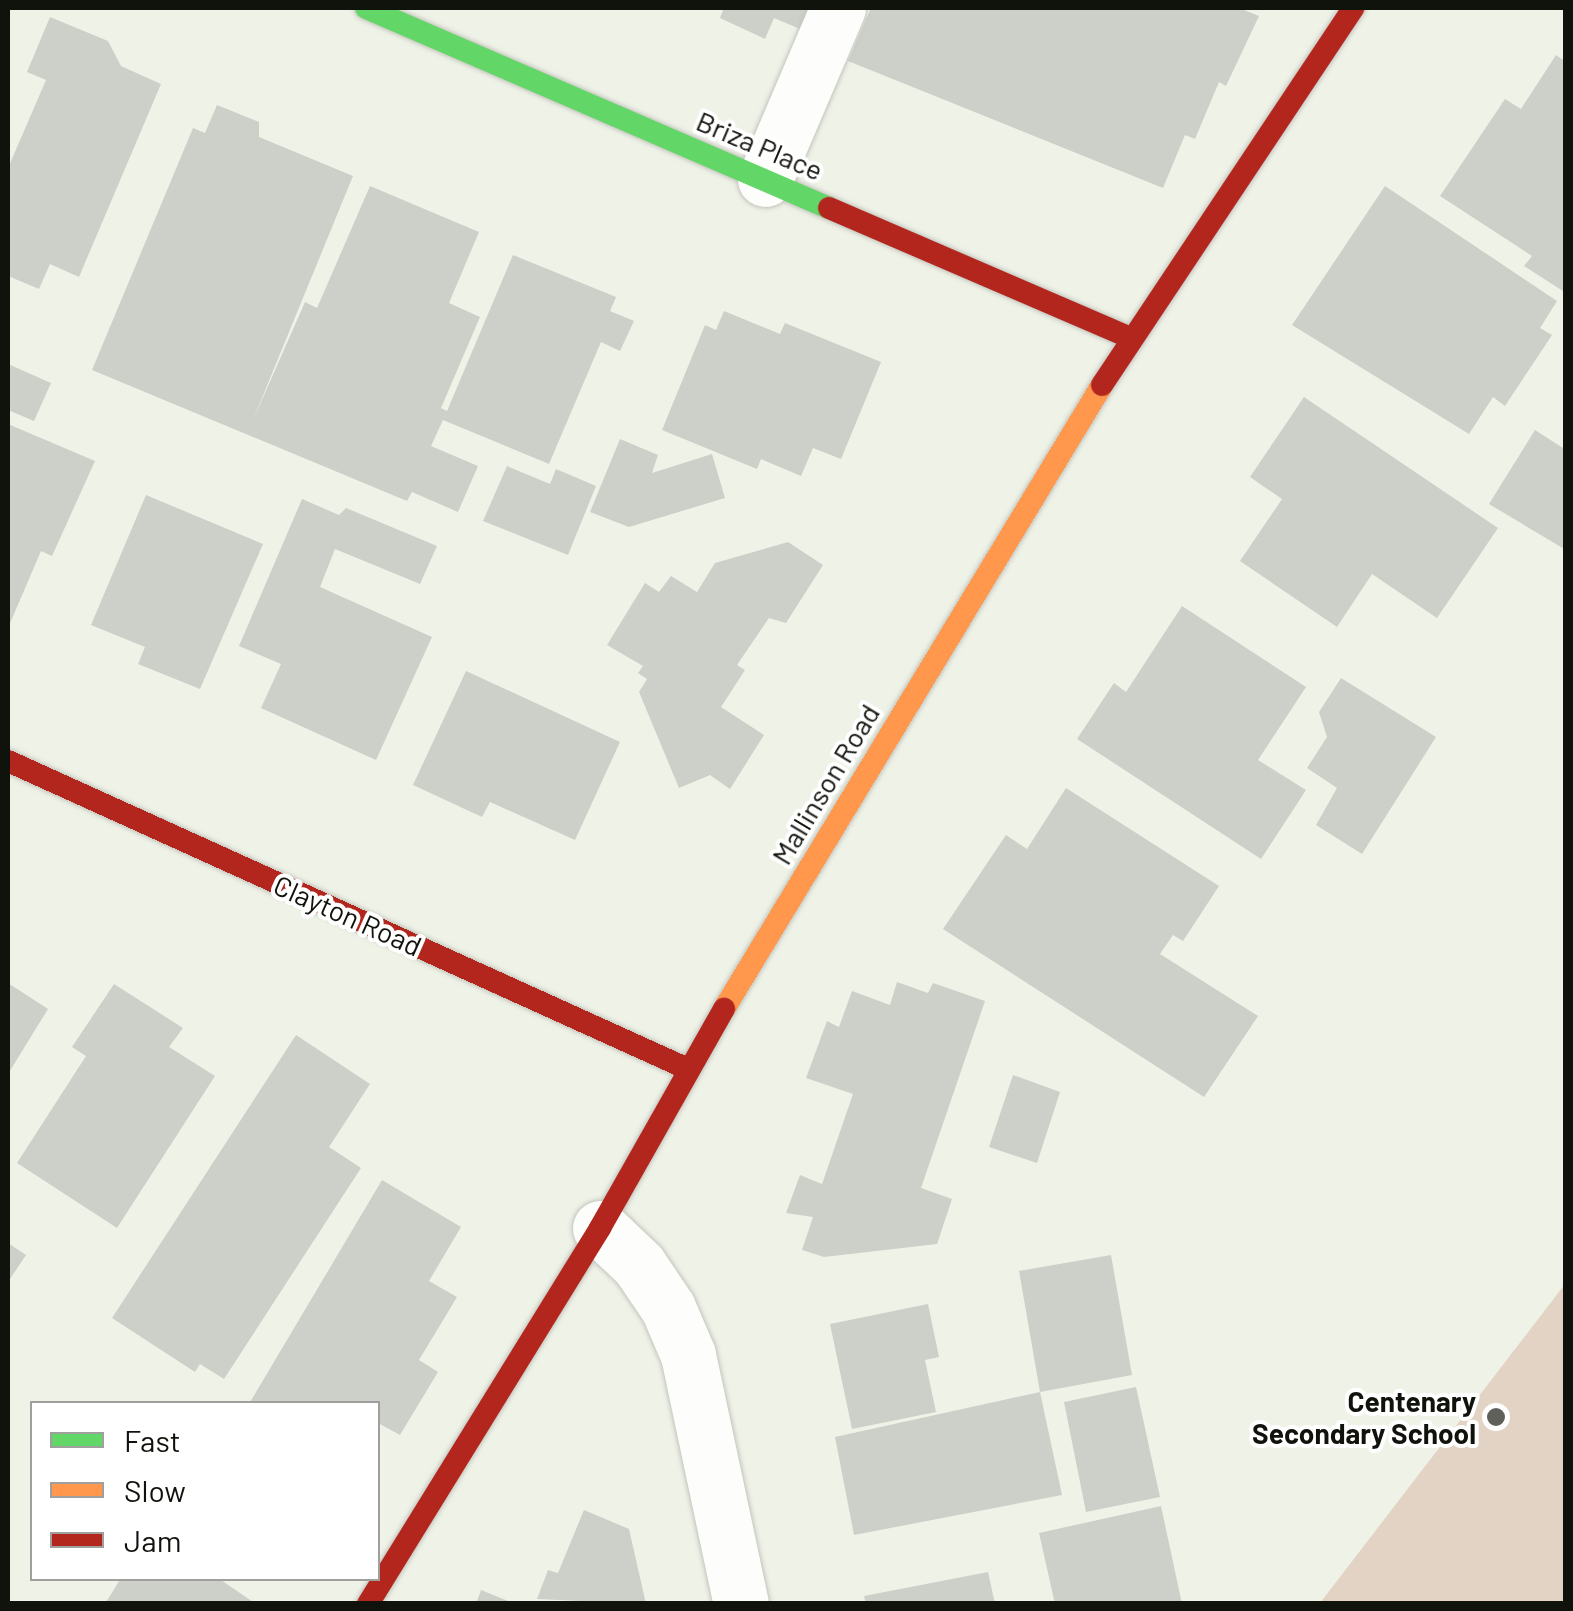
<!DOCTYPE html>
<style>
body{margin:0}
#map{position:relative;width:1573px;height:1611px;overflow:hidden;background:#eff2e7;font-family:Barlow,sans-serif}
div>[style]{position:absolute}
.green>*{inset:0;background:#e2d3c4}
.building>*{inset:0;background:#ccd0c9}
.roads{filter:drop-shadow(0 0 2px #c3c5bd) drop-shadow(0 0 2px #c3c5bd)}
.street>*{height:55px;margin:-27.5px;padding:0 27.5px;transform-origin:27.5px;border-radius:27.5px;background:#fdfdfb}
.fast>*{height:22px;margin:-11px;padding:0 11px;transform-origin:11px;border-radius:11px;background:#63d668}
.slow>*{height:22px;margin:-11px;padding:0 11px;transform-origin:11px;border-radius:11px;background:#ff974d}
.jam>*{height:22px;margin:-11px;padding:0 11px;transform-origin:11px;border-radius:11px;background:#b3261e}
.dots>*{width:28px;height:28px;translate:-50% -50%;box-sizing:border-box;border:5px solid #fff;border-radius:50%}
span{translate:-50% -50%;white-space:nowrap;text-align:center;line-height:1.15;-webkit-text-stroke:8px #fff;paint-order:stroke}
.street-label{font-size:28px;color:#10120c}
.poi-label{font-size:28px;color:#10120c;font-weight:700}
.right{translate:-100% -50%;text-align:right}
.frame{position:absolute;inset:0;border:10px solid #10120c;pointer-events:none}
.legend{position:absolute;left:30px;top:1401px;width:350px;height:180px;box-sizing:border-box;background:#fff;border:2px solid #9fa09e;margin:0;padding:12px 18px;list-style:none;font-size:30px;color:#10120c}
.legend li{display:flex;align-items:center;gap:20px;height:50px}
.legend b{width:50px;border:2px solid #9fa09e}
</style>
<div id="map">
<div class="green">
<i style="clip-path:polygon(1565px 1284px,1565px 1603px,1320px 1603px)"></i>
</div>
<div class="building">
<i style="clip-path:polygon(724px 8px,809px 8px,800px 29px,774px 18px,765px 39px,720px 18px)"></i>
<i style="clip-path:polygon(871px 8px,1239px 8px,1259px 16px,1226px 86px,1219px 82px,1195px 139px,1185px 135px,1163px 188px,848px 61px)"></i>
<i style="clip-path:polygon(50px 17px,108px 41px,121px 66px,161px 84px,79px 277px,50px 264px,39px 289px,8px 276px,8px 168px,46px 80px,27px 72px)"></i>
<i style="clip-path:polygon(1556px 55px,1566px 62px,1566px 293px,1524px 266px,1532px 256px,1440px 196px,1505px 99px,1521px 109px)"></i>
<i style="clip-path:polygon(217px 105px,259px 122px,259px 137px,353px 176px,253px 420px,305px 302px,317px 308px,370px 186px,479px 232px,449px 303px,480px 317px,441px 408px,447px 411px,513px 255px,616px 297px,610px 311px,634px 321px,620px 351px,601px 342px,549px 464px,443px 420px,431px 446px,478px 466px,458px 512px,412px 492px,407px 501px,92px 370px,193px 128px,205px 133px)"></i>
<i style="clip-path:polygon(1385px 186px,1557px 301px,1540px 328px,1552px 335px,1505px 406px,1493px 397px,1469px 434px,1292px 325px)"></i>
<i style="clip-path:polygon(724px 311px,780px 334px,785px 323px,881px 362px,841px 459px,813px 448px,801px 476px,761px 459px,757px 469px,662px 430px,705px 325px,716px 330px)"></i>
<i style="clip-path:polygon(8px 364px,51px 383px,34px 421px,8px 410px)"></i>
<i style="clip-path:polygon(1304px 397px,1498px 528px,1437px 618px,1372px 574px,1337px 627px,1240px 561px,1282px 499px,1250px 477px)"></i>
<i style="clip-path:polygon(8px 424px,95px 461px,52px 556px,41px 551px,8px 628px)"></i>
<i style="clip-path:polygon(1535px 430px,1566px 450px,1566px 550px,1489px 504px)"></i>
<i style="clip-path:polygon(620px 439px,658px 455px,652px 473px,712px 454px,725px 498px,629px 527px,590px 512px)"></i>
<i style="clip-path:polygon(507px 466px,550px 484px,556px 469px,596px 486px,568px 555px,483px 521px)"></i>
<i style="clip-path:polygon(146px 495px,263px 544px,200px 689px,138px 664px,145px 647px,91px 625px)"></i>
<i style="clip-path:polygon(302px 499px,339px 515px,346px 508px,437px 546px,420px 584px,335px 549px,320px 587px,432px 637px,376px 760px,261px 708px,281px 664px,239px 646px)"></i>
<i style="clip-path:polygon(788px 542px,823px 565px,786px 623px,769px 618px,737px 665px,745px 670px,721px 707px,764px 735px,730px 789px,710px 775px,679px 788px,639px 692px,647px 679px,638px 673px,643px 666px,607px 645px,645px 583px,659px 592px,671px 576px,697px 592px,715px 563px)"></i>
<i style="clip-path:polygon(1182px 606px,1306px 687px,1258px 760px,1306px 790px,1261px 859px,1077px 739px,1114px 683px,1126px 692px)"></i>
<i style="clip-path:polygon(466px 671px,620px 742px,575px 840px,490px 802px,482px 817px,413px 785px)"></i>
<i style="clip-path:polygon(1341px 678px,1436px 737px,1362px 854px,1316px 825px,1337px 788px,1307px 768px,1327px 737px,1319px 712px)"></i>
<i style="clip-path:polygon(1066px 788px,1219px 886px,1183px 941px,1173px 935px,1160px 954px,1258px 1016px,1204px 1097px,943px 929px,1006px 835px,1027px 849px)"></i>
<i style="clip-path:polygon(897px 982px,928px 993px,933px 983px,985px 1001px,921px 1188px,952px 1199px,937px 1244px,824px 1257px,802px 1250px,813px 1217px,786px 1213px,800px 1175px,822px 1184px,853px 1094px,806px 1078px,827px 1021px,839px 1027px,852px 991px,890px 1005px)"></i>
<i style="clip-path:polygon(8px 983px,48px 1009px,8px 1074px)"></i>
<i style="clip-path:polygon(114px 984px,183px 1028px,169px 1047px,215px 1076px,117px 1228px,17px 1163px,86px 1056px,72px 1047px)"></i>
<i style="clip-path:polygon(296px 1035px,370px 1084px,329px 1147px,361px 1168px,224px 1379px,200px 1364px,195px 1372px,112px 1318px)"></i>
<i style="clip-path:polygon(1013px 1075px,1060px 1092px,1037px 1163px,989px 1147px)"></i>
<i style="clip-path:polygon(382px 1180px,461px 1227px,429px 1281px,457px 1297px,419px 1360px,438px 1372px,400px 1435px,378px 1423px,378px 1404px,249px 1404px)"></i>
<i style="clip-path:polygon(8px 1243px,26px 1255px,8px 1282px)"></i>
<i style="clip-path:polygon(1111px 1255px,1132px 1375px,1040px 1392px,1019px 1271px)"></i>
<i style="clip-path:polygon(928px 1304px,939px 1357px,925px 1360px,936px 1412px,852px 1429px,830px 1324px)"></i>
<i style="clip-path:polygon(1136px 1387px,1160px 1497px,1086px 1512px,1064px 1402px)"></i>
<i style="clip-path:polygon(1040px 1392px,1062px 1495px,854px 1535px,835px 1437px)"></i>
<i style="clip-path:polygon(1161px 1506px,1182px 1604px,1055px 1604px,1039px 1533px)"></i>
<i style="clip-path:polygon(584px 1510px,629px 1529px,646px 1604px,537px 1599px,548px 1570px,558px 1573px)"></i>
<i style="clip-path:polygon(988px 1572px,995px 1604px,866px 1604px,864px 1596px)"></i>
<i style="clip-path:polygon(121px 1578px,218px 1578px,256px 1604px,105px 1604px)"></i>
<i style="clip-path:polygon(481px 1590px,513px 1603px,513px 1604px,476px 1604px)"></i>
</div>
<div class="roads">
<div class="street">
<i style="left:765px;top:179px;width:186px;rotate:-66.9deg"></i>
<i style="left:600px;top:1228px;width:54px;rotate:43.5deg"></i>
<i style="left:639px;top:1265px;width:52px;rotate:56deg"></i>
<i style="left:668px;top:1308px;width:51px;rotate:66.9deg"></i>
<i style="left:688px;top:1355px;width:255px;rotate:78deg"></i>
</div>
<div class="fast">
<i style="left:366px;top:8px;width:504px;rotate:23.36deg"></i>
</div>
<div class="slow">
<i style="left:724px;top:1009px;width:730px;rotate:-58.79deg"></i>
</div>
<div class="jam">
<i style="left:829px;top:208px;width:329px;rotate:23.3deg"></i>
<i style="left:1102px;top:385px;width:453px;rotate:-56.3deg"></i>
<i style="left:8px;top:761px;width:747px;rotate:24.37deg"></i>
<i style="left:368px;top:1604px;width:442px;rotate:-58.3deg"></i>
<i style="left:600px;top:1228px;width:252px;rotate:-60.5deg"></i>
</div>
</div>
<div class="dots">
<i style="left:1496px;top:1417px;background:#5e6059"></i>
</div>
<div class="street-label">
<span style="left:760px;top:145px;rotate:23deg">Briza Place</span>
<span style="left:825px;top:784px;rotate:-59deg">Mallinson Road</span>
<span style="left:348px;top:915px;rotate:24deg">Clayton Road</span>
</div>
<div class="poi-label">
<span class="right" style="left:1476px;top:1417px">Centenary<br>Secondary School</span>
</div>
<div class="frame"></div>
<ul class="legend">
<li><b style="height:12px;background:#63d668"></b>Fast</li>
<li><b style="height:12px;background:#ff974d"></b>Slow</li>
<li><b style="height:12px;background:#b3261e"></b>Jam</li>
</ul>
</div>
